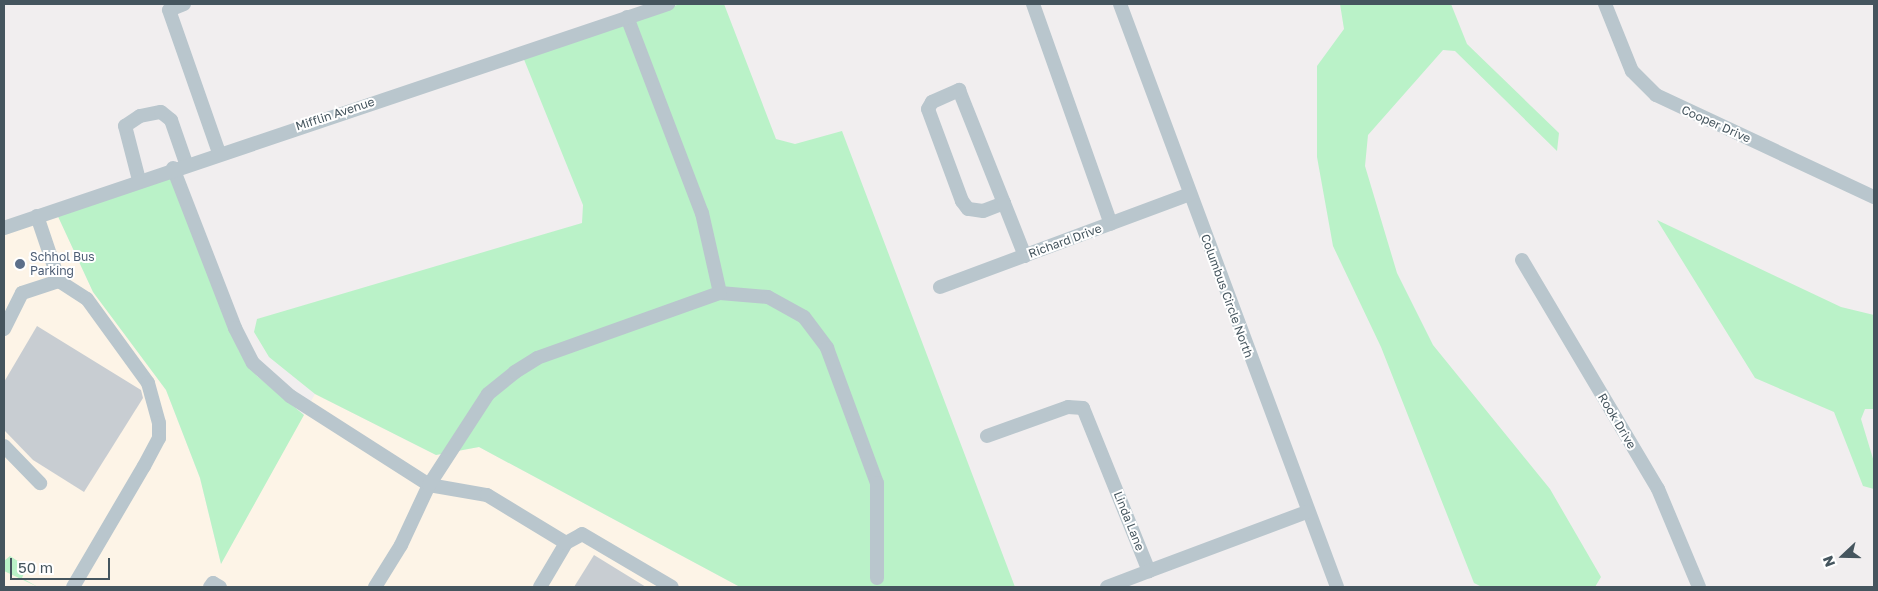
<!DOCTYPE html>
<style>
body{margin:0}
#map{position:relative;width:1878px;height:591px;overflow:hidden;background:#f1eeef;font-family:"Golos Text",sans-serif}
div>[style]{position:absolute}
.commercial>*{inset:0;background:#fdf4e7}
.green>*{inset:0;background:#baf2c8}
.building>*{inset:0;background:#c8cdd2}
.minor>*{height:14px;margin:-7px;padding:0 7px;transform-origin:7px;border-radius:7px;background:#b9c6cd}
.dots>*{width:14px;height:14px;translate:-50% -50%;box-sizing:border-box;border:2px solid #fff;border-radius:50%}
span{translate:-50% -50%;white-space:nowrap;text-align:center;line-height:1.15;-webkit-text-stroke:4px #fff;paint-order:stroke}
.street-label{font-size:12px;color:#45555e}
.service-label{font-size:12px;color:#4e5e75}
.left{translate:0 -50%;text-align:left}
.frame{position:absolute;inset:0;border:5px solid #45555e;pointer-events:none}
.north{position:absolute;left:1818px;top:531px;width:50px;height:50px;-webkit-text-stroke:4px #fff;paint-order:stroke;rotate:249deg;font-size:14px;font-weight:700;line-height:20px;text-align:center;color:#45555e}
.north::after{content:'';display:block;margin:auto;width:18px;height:22px;background:#45555e;clip-path:polygon(50% 0,100% 100%,50% 72%,0 100%)}
.scale{position:absolute;left:10px;top:558px;width:100px;height:22px;box-sizing:border-box;border:2px solid #45555e;border-top:0;padding-left:6px;font-size:15px;line-height:18px;white-space:nowrap;color:#45555e;-webkit-text-stroke:4px #fff;paint-order:stroke}
</style>
<div id="map">
<div class="commercial">
<i style="clip-path:polygon(55px 210px,93px 292px,166px 390px,200px 478px,221px 564px,315px 394px,436px 455px,479px 447px,740px 587px,4px 587px,4px 228px)"></i>
</div>
<div class="green">
<i style="clip-path:polygon(680px 4px,724px 4px,776px 139px,795px 144px,842px 131px,1015px 587px,740px 587px,479px 447px,436px 455px,315px 394px,269px 357px,254px 332px,257px 319px,582px 223px,583px 205px,523px 57px)"></i>
<i style="clip-path:polygon(1340px 4px,1451px 4px,1467px 44px,1559px 133px,1557px 151px,1455px 51px,1443px 50px,1368px 135px,1365px 166px,1397px 273px,1433px 345px,1550px 489px,1601px 577px,1595px 587px,1482px 587px,1474px 583px,1381px 347px,1333px 246px,1317px 157px,1317px 66px,1344px 29px)"></i>
<i style="clip-path:polygon(163px 174px,171px 179px,239px 351px,257px 376px,304px 415px,221px 564px,200px 478px,166px 390px,93px 292px,55px 210px)"></i>
<i style="clip-path:polygon(1657px 220px,1841px 307px,1874px 315px,1874px 409px,1865px 409px,1861px 419px,1874px 462px,1874px 489px,1863px 486px,1834px 412px,1755px 378px)"></i>
<i style="clip-path:polygon(10px 556px,27px 567px,22px 578px,38px 587px,4px 571px,4px 561px)"></i>
</div>
<div class="building">
<i style="clip-path:polygon(37px 326px,141px 390px,143px 398px,84px 492px,33px 460px,4px 430px,4px 382px)"></i>
<i style="clip-path:polygon(594px 555px,646px 587px,574px 587px)"></i>
</div>
<div class="minor">
<i style="left:184px;top:4px;width:16px;rotate:158deg"></i>
<i style="left:169px;top:10px;width:151px;rotate:70.7deg"></i>
<i style="left:1033px;top:4px;width:233px;rotate:70.5deg"></i>
<i style="left:1120px;top:4px;width:622px;rotate:69.58deg"></i>
<i style="left:1605px;top:4px;width:72px;rotate:68.1deg"></i>
<i style="left:1632px;top:71px;width:34px;rotate:45deg"></i>
<i style="left:1656px;top:95px;width:241px;rotate:25.1deg"></i>
<i style="left:627px;top:17px;width:210px;rotate:69.1deg"></i>
<i style="left:702px;top:213px;width:82px;rotate:77.3deg"></i>
<i style="left:720px;top:293px;width:48px;rotate:4.8deg"></i>
<i style="left:768px;top:297px;width:41px;rotate:29.1deg"></i>
<i style="left:804px;top:317px;width:39px;rotate:53deg"></i>
<i style="left:827px;top:348px;width:144px;rotate:69.7deg"></i>
<i style="left:877px;top:483px;width:95px;rotate:90deg"></i>
<i style="left:959px;top:90px;width:122px;rotate:68.3deg"></i>
<i style="left:1004px;top:203px;width:22px;rotate:159deg"></i>
<i style="left:983px;top:211px;width:15px;rotate:-172deg"></i>
<i style="left:968px;top:209px;width:10px;rotate:-127deg"></i>
<i style="left:962px;top:201px;width:98px;rotate:-110.3deg"></i>
<i style="left:928px;top:109px;width:8px;rotate:-60deg"></i>
<i style="left:932px;top:102px;width:30px;rotate:-24deg"></i>
<i style="left:173px;top:168px;width:172px;rotate:68.8deg"></i>
<i style="left:235px;top:328px;width:39px;rotate:63deg"></i>
<i style="left:253px;top:363px;width:50px;rotate:41.7deg"></i>
<i style="left:290px;top:396px;width:165px;rotate:32.6deg"></i>
<i style="left:429px;top:485px;width:59px;rotate:9.8deg"></i>
<i style="left:487px;top:495px;width:92px;rotate:31.3deg"></i>
<i style="left:566px;top:543px;width:51px;rotate:120.6deg"></i>
<i style="left:139px;top:180px;width:56px;rotate:-104.5deg"></i>
<i style="left:125px;top:126px;width:18px;rotate:-34deg"></i>
<i style="left:140px;top:116px;width:21px;rotate:-11deg"></i>
<i style="left:161px;top:112px;width:13px;rotate:39deg"></i>
<i style="left:171px;top:120px;width:46px;rotate:70.8deg"></i>
<i style="left:1004px;top:203px;width:57px;rotate:68.4deg"></i>
<i style="left:37px;top:216px;width:69px;rotate:71.3deg"></i>
<i style="left:59px;top:281px;width:33px;rotate:33deg"></i>
<i style="left:87px;top:299px;width:104px;rotate:54deg"></i>
<i style="left:148px;top:383px;width:41px;rotate:74.6deg"></i>
<i style="left:159px;top:423px;width:15px;rotate:90deg"></i>
<i style="left:159px;top:438px;width:32px;rotate:118deg"></i>
<i style="left:144px;top:466px;width:140px;rotate:120.4deg"></i>
<i style="left:4px;top:228px;width:701px;rotate:-18.64deg"></i>
<i style="left:1522px;top:260px;width:266px;rotate:59.3deg"></i>
<i style="left:1658px;top:489px;width:106px;rotate:67.3deg"></i>
<i style="left:940px;top:287px;width:267px;rotate:-20.4deg"></i>
<i style="left:4px;top:329px;width:40px;rotate:-63.4deg"></i>
<i style="left:22px;top:293px;width:39px;rotate:-18deg"></i>
<i style="left:987px;top:436px;width:86px;rotate:-19.7deg"></i>
<i style="left:1068px;top:407px;width:15px;rotate:4deg"></i>
<i style="left:1083px;top:408px;width:176px;rotate:68deg"></i>
<i style="left:1149px;top:571px;width:169px;rotate:-20.5deg"></i>
<i style="left:4px;top:446px;width:52px;rotate:45.8deg"></i>
<i style="left:566px;top:543px;width:18px;rotate:-29deg"></i>
<i style="left:582px;top:534px;width:104px;rotate:30.5deg"></i>
<i style="left:210px;top:587px;width:5px;rotate:-53deg"></i>
<i style="left:213px;top:583px;width:8px;rotate:30deg"></i>
<i style="left:375px;top:587px;width:49px;rotate:-58.2deg"></i>
<i style="left:401px;top:545px;width:66px;rotate:-65deg"></i>
<i style="left:429px;top:485px;width:108px;rotate:-57deg"></i>
<i style="left:488px;top:394px;width:35px;rotate:-39deg"></i>
<i style="left:515px;top:372px;width:26px;rotate:-32deg"></i>
<i style="left:537px;top:358px;width:194px;rotate:-19.6deg"></i>
<i style="left:1107px;top:587px;width:45px;rotate:-20.9deg"></i>
</div>
<div class="dots">
<i style="left:20px;top:264px;background:#5c6f8a"></i>
</div>
<div class="street-label">
<span style="left:335px;top:114px;rotate:-18deg">Mifflin Avenue</span>
<span style="left:1716px;top:124px;rotate:24deg">Cooper Drive</span>
<span style="left:1065px;top:241px;rotate:-20deg">Richard Drive</span>
<span style="left:1227px;top:296px;rotate:70deg">Columbus Circle North</span>
<span style="left:1617px;top:421px;rotate:59deg">Rook Drive</span>
<span style="left:1129px;top:521px;rotate:68deg">Linda Lane</span>
</div>
<div class="service-label">
<span class="left" style="left:30px;top:264px">Schhol Bus<br>Parking</span>
</div>
<div class="frame"></div>
<div class="north">N</div>
<div class="scale">50 m</div>
</div>
